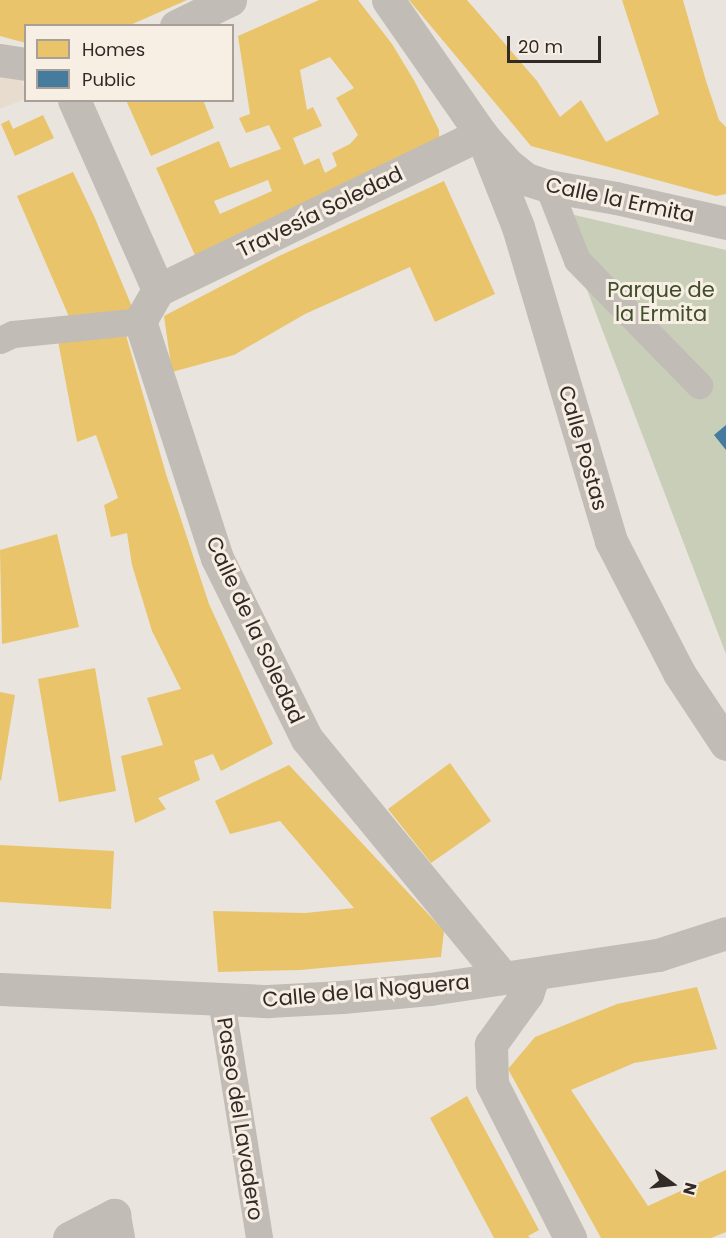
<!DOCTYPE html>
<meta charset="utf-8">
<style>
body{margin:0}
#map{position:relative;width:726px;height:1238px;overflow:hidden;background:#e9e4dd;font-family:Poppins,sans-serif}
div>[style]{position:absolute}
.green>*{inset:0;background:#c9ceb8}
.plaza>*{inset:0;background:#e7dccd}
.homes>*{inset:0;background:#e9c46a}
.public>*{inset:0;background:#457b9d}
.pedestrian>*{height:27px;margin:-13.5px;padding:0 13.5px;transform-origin:13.5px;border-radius:13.5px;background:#c2bcb6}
.minor>*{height:33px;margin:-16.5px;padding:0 16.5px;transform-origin:16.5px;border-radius:16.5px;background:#c2bcb6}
span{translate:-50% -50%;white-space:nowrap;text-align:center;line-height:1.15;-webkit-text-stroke:6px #f7efe4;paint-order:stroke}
.street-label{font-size:21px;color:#322a26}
.park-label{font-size:21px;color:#404e2c}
.legend{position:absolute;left:24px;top:24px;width:210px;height:78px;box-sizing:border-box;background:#f7efe4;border:2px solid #a8a098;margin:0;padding:8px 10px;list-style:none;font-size:18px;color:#322a26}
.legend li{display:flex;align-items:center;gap:12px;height:30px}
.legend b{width:30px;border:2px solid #a8a098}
.north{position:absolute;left:642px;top:1154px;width:60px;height:60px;-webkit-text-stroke:4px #f7efe4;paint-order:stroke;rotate:105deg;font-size:16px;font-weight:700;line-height:24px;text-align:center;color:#322a26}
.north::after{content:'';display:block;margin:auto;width:21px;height:27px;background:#322a26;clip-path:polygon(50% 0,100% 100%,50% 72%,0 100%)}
.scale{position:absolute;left:507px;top:36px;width:94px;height:27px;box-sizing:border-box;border:3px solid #322a26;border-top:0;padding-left:8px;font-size:18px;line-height:21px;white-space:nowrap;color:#322a26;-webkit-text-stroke:4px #f7efe4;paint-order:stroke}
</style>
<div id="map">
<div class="green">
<i style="clip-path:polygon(557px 211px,726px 250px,726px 654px)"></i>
</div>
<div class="plaza">
<i style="clip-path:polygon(0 58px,13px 64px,26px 91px,25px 99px,0 109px)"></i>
</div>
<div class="homes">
<i style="clip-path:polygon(0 0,187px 0,128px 26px,26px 26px,26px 43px,0 36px)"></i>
<i style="clip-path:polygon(evenodd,319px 0,358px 0,392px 44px,415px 82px,439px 130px,439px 139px,198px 262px,156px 168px,219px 141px,230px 168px,281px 149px,269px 125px,246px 133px,239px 118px,250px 114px,238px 36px,319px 0,330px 57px,354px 88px,336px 98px,358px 135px,350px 144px,332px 153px,337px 166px,325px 173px,319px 158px,304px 165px,293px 138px,322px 126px,313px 107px,307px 110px,300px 70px,330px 57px,319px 0,268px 180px,272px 191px,220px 214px,214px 201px,268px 180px)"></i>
<i style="clip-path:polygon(409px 0,467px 0,537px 81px,560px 117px,581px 100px,606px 142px,659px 114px,622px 0,683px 0,706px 81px,719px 120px,726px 127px,726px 194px,716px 196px,531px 146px)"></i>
<i style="clip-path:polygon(126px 100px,203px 100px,214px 128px,151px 156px)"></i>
<i style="clip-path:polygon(43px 115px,54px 138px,15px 156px,1px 124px,9px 120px,13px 129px)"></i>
<i style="clip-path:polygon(73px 172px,94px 216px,135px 314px,70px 319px,17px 196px)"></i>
<i style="clip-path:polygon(444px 181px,495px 294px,435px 322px,410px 267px,305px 314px,234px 355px,172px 372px,164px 316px,279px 256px)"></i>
<i style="clip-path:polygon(123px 325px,166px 474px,209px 604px,273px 744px,221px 771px,213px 754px,194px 761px,200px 780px,158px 798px,166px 809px,135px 823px,121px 756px,163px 745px,147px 698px,181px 689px,152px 631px,132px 565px,127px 533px,111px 537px,104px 505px,118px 498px,96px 435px,77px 442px,58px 341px)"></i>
<i style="clip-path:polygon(57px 534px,79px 627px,2px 644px,0 550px)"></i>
<i style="clip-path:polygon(95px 668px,116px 791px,59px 802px,38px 679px)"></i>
<i style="clip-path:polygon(0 692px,15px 695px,1px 781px,0 780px)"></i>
<i style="clip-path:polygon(450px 763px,491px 821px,431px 863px,388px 809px)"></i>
<i style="clip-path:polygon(289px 765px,444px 931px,441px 957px,300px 970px,218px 972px,213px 911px,305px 913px,354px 908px,280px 821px,230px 834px,215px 801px)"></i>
<i style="clip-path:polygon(0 845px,114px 851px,111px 909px,0 902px)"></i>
<i style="clip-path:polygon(697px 987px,717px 1049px,634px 1063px,571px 1090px,648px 1206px,726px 1170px,726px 1232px,711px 1238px,601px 1238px,508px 1069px,535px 1037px,617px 1004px)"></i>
<i style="clip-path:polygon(467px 1096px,539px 1230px,528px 1236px,530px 1238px,494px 1238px,430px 1118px)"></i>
</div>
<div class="public">
<i style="clip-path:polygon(726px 425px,726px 450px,714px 435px)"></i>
</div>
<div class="pedestrian">
<i style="left:548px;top:186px;width:79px;rotate:68.6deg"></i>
<i style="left:577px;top:260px;width:175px;rotate:45.7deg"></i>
<i style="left:0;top:340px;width:14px;rotate:-25deg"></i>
<i style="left:13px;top:334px;width:128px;rotate:-5.8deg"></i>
<i style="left:221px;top:1000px;width:241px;rotate:80.9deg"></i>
</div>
<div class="minor">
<i style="left:388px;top:0;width:163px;rotate:55.2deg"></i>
<i style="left:481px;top:134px;width:37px;rotate:49deg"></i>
<i style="left:505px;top:162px;width:27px;rotate:39deg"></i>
<i style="left:526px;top:179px;width:23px;rotate:18deg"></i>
<i style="left:548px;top:186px;width:69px;rotate:10deg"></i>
<i style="left:616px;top:198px;width:113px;rotate:12.8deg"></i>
<i style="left:176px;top:26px;width:60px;rotate:-25.7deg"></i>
<i style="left:0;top:60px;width:26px;rotate:9deg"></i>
<i style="left:74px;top:100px;width:208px;rotate:66.1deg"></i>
<i style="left:158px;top:290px;width:36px;rotate:120deg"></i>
<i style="left:140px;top:321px;width:249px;rotate:72deg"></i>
<i style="left:217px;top:558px;width:202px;rotate:63.6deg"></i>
<i style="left:307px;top:739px;width:309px;rotate:50.6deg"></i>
<i style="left:158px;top:290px;width:359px;rotate:-25.8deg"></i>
<i style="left:481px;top:134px;width:100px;rotate:68.3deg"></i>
<i style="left:518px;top:227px;width:327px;rotate:73.5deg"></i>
<i style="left:611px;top:541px;width:148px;rotate:62.7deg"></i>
<i style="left:679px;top:673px;width:85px;rotate:56.5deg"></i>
<i style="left:534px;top:974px;width:21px;rotate:109deg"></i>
<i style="left:527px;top:994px;width:62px;rotate:125.8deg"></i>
<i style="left:491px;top:1044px;width:40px;rotate:88.6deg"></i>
<i style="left:492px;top:1084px;width:173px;rotate:63.1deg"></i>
<i style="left:0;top:989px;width:268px;rotate:2.6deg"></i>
<i style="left:268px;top:1001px;width:74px;rotate:-3.1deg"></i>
<i style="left:342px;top:997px;width:88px;rotate:-5.2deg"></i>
<i style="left:430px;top:989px;width:231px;rotate:-8.5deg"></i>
<i style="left:658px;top:955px;width:71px;rotate:-17.9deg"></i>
<i style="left:69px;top:1238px;width:51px;rotate:-27.1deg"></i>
<i style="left:114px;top:1215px;width:23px;rotate:80deg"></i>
</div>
<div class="street-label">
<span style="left:620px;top:200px;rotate:12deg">Calle la Ermita</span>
<span style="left:320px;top:212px;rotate:-26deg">Travesía Soledad</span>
<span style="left:583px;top:448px;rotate:74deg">Calle Postas</span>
<span style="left:255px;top:630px;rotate:65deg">Calle de la Soledad</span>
<span style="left:366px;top:991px;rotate:-5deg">Calle de la Noguera</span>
<span style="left:240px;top:1119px;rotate:81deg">Paseo del Lavadero</span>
</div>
<div class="park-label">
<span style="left:661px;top:302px">Parque de<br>la Ermita</span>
</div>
<ul class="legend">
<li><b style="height:16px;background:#e9c46a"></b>Homes</li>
<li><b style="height:16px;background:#457b9d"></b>Public</li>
</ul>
<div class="north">N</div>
<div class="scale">20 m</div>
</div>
